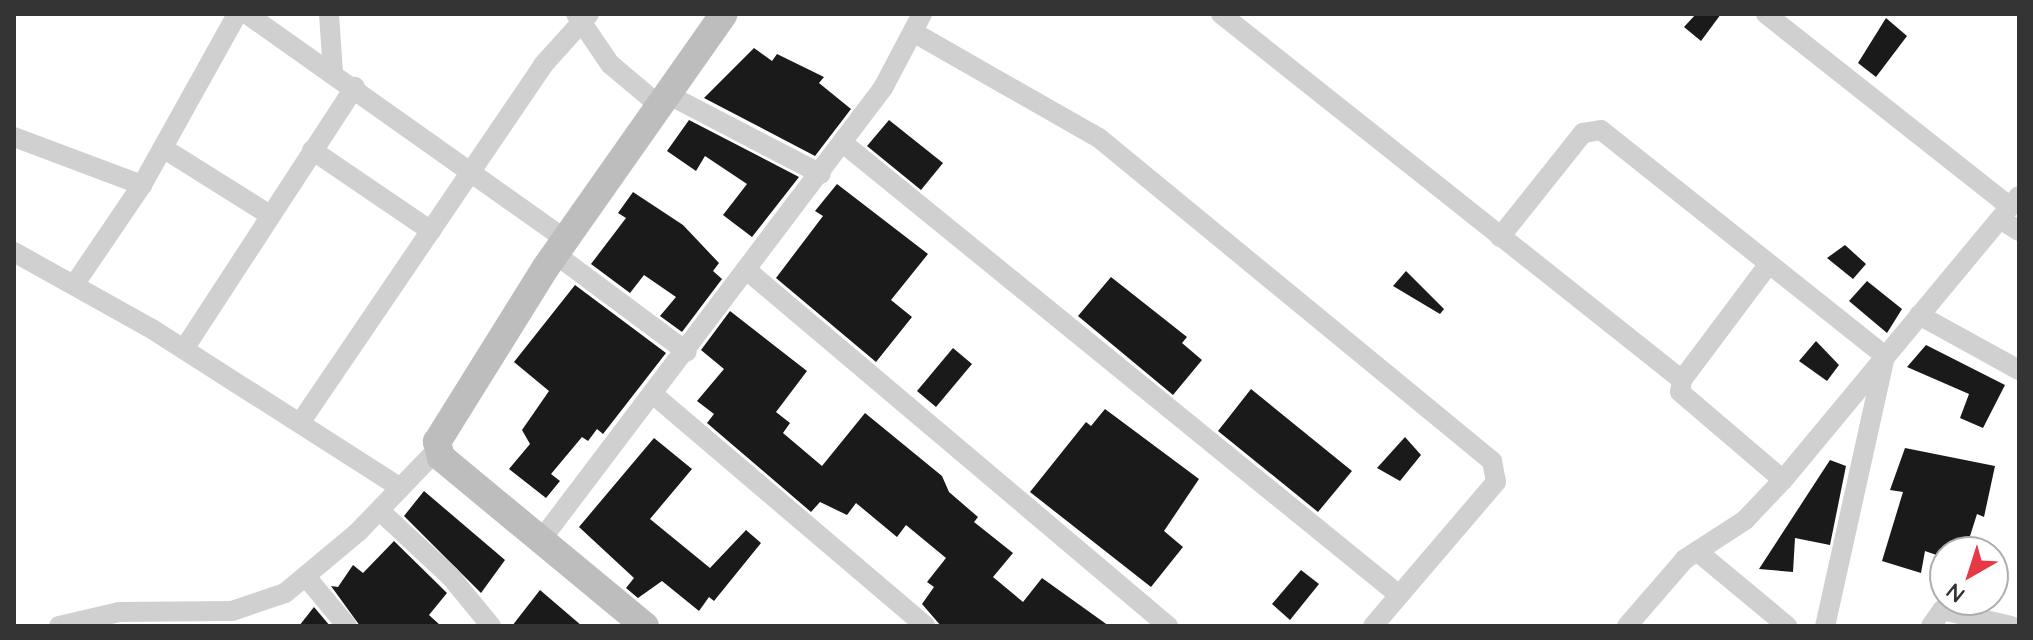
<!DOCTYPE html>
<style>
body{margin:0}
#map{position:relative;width:2033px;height:640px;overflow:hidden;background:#fff;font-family:Quicksand,sans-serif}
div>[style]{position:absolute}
.building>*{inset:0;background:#1a1a1a}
.street>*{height:20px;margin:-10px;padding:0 10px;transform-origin:10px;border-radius:10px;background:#d0d0d0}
.secondary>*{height:28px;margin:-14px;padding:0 14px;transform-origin:14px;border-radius:14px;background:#bdbdbd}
span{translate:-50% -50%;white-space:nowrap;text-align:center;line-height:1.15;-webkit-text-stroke:8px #fff;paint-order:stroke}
.frame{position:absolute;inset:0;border:16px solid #333;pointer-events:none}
.north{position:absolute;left:1929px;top:536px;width:80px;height:80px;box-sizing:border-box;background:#fff;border:2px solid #adadad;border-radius:50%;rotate:219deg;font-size:22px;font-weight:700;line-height:32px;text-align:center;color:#333}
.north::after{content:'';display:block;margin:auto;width:28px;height:36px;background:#e63946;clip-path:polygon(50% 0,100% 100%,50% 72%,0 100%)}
</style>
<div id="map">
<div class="building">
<i style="clip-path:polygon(1696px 14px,1721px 14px,1701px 41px,1684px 27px)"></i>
<i style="clip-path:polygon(1886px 18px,1907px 36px,1876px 77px,1858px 63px)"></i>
<i style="clip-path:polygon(754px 48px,772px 61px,777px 54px,824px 77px,819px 83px,851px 109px,815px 156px,704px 98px)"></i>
<i style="clip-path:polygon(689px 120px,799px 177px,752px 237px,723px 215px,747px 184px,705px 156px,696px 171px,667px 151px)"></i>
<i style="clip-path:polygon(889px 120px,943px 163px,921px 190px,867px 146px)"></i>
<i style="clip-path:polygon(837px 184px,928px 254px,891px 300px,912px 317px,876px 362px,776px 278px,823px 216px,815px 211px)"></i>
<i style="clip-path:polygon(633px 192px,683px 225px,719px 263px,713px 271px,722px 279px,682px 332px,660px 316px,676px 297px,644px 275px,630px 293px,591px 264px,626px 218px,618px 213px)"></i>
<i style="clip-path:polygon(1845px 245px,1866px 264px,1853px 279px,1827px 258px)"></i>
<i style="clip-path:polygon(1406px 271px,1444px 309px,1440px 314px,1393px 286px)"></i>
<i style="clip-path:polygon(1111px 277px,1187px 337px,1182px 343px,1202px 360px,1173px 395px,1078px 316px)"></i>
<i style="clip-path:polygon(1867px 281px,1902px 309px,1887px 333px,1849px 301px)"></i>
<i style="clip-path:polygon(575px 285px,666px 353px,603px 434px,597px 429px,588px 441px,582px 437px,551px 474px,560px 481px,546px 498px,509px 469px,530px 444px,522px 430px,549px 391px,514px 362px)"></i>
<i style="clip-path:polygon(730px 311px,807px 371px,776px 412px,790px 423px,783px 433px,822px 466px,865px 413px,942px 476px,949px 492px,978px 517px,974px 522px,1013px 553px,993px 577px,1023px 602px,1042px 578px,1109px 626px,941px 626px,922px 604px,934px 587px,927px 582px,946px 558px,906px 525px,897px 537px,856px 503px,847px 515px,820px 502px,811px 512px,707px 423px,714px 414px,697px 401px,724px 369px,701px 350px)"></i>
<i style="clip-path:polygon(1816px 341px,1839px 365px,1827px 381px,1799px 361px)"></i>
<i style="clip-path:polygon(1926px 345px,2005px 385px,1983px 428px,1960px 418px,1969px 394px,1907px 367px)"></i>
<i style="clip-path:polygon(953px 348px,972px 364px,936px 407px,917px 391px)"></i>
<i style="clip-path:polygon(1251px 389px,1352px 471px,1318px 512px,1218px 431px)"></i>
<i style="clip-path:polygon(1105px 409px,1199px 479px,1164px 531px,1183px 547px,1151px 587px,1030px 492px,1086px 422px,1091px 426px)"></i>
<i style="clip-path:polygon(1405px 437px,1421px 455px,1400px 481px,1377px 468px)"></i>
<i style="clip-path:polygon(654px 438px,692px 469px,650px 519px,710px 568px,746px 530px,761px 543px,714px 601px,709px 597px,699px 611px,662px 581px,638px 598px,626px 588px,634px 578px,579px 527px)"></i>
<i style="clip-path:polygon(1905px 448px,1995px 466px,1984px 517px,1977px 514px,1965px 552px,1945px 552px,1945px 558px,1925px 551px,1921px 573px,1882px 561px,1903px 492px,1890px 490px)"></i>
<i style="clip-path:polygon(1830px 460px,1846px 466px,1830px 545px,1795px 538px,1793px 572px,1759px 569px)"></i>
<i style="clip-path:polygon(424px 491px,505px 560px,481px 593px,404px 516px)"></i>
<i style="clip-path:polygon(394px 541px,447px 593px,429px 615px,441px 626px,360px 626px,331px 586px,338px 587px,353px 565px,363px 573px)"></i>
<i style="clip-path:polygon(1301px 570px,1319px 584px,1290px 620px,1272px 604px)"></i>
<i style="clip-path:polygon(540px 590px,582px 626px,512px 626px)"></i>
<i style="clip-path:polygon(314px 607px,330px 626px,299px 626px)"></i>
</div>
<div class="street">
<i style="left:247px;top:14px;width:390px;rotate:35.3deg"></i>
<i style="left:329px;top:14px;width:58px;rotate:86.1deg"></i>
<i style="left:576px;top:14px;width:60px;rotate:55.8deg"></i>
<i style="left:610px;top:64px;width:67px;rotate:40.1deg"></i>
<i style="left:1221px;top:14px;width:589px;rotate:38.45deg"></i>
<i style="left:1766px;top:14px;width:311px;rotate:38.3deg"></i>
<i style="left:913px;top:32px;width:214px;rotate:29.7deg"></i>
<i style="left:1099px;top:138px;width:509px;rotate:39.42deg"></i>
<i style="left:1492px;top:461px;width:21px;rotate:79deg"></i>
<i style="left:1496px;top:482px;width:189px;rotate:130.5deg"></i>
<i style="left:669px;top:95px;width:171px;rotate:27.5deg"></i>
<i style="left:14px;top:137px;width:137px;rotate:20.6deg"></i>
<i style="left:843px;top:143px;width:717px;rotate:39.11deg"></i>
<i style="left:163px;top:148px;width:126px;rotate:32.1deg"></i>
<i style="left:312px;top:150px;width:144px;rotate:34.2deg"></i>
<i style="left:2000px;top:219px;width:22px;rotate:32deg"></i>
<i style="left:1500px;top:237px;width:133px;rotate:-51.4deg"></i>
<i style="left:1583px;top:133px;width:18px;rotate:-9deg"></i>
<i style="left:1601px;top:130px;width:363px;rotate:38.5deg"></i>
<i style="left:1885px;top:356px;width:277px;rotate:102.5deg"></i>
<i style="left:14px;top:252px;width:158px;rotate:29.2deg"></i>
<i style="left:152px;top:329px;width:295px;rotate:32.6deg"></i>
<i style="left:555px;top:254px;width:164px;rotate:36.6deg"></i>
<i style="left:1768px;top:265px;width:144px;rotate:126.8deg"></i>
<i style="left:1682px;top:380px;width:12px;rotate:99deg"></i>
<i style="left:1680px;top:392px;width:135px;rotate:40.5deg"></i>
<i style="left:749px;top:272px;width:549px;rotate:40.19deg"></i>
<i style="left:74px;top:285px;width:121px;rotate:-55.8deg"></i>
<i style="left:142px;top:185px;width:196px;rotate:-60.9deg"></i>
<i style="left:1919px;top:315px;width:114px;rotate:28.8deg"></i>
<i style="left:184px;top:349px;width:313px;rotate:-56.9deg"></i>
<i style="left:654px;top:395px;width:356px;rotate:40.4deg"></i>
<i style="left:300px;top:423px;width:433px;rotate:-55.8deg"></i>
<i style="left:543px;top:65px;width:69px;rotate:-48deg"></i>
<i style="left:380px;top:511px;width:96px;rotate:42.9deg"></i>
<i style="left:450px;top:576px;width:65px;rotate:50.6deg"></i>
<i style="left:541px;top:540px;width:567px;rotate:-52.89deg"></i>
<i style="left:883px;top:88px;width:84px;rotate:-62.2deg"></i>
<i style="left:1698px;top:552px;width:116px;rotate:39.7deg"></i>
<i style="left:307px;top:578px;width:62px;rotate:50.2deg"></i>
<i style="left:59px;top:626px;width:62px;rotate:-13.1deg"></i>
<i style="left:119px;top:612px;width:113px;rotate:-0.5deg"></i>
<i style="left:232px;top:611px;width:56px;rotate:-18.8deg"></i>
<i style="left:285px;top:593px;width:95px;rotate:-39.9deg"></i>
<i style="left:358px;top:532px;width:112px;rotate:-46.1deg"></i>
<i style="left:1627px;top:626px;width:89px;rotate:-49.1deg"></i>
<i style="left:1685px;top:559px;width:72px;rotate:-33deg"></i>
<i style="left:1745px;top:520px;width:55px;rotate:-46.5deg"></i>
<i style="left:1783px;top:480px;width:369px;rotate:-50.3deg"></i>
<i style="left:1931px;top:626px;width:19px;rotate:-55deg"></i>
<i style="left:1942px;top:610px;width:71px;rotate:13.1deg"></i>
</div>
<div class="secondary">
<i style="left:645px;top:626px;width:265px;rotate:-140.4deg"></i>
<i style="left:441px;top:457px;width:16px;rotate:-105deg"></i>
<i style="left:437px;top:442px;width:206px;rotate:-58.1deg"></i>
<i style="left:546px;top:267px;width:309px;rotate:-54.9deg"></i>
</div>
<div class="frame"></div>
<div class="north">N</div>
</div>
